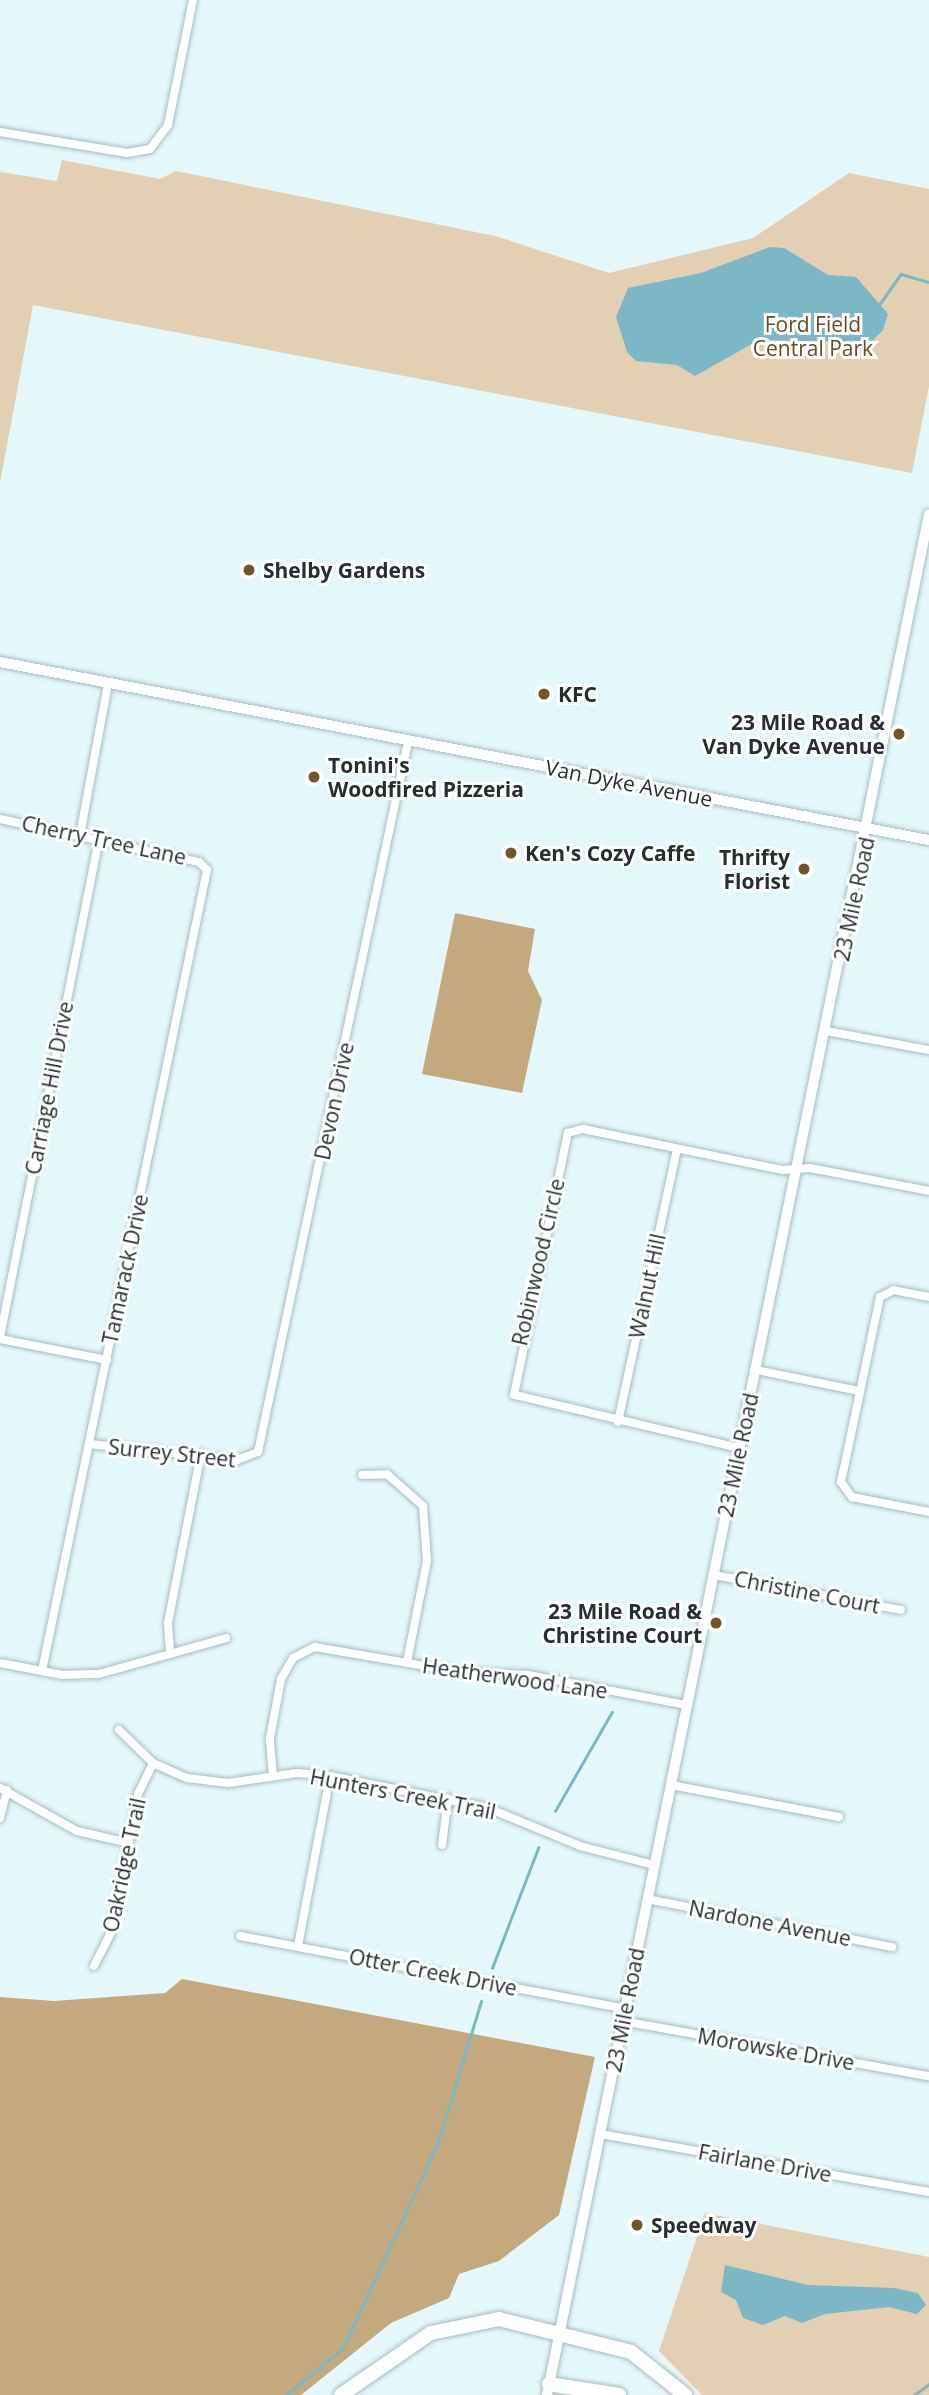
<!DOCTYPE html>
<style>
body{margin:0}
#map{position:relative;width:929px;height:2395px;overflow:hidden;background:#e4f8fc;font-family:"Open Sans",sans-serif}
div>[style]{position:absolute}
.green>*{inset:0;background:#e3cfb1}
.forest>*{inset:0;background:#c4a97f}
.water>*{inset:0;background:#7bb7c4}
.stream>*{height:2.5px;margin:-1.25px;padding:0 1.25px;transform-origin:1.25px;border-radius:1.25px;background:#7bb7c4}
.roads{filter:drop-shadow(0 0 2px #a9bcc0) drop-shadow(0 0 2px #a9bcc0)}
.minor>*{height:8px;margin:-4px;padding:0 4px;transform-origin:4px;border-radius:4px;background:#fff}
.secondary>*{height:10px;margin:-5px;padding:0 5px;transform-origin:5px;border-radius:5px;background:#fff}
.motorway>*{height:14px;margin:-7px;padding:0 7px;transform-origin:7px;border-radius:7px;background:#fff}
.dots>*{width:19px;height:19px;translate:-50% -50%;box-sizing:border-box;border:4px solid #fff;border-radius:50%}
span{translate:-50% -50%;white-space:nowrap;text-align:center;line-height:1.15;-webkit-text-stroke:6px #fff;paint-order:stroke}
.park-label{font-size:21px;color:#694c1b}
.poi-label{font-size:21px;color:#262e30;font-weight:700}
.left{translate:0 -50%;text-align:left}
.right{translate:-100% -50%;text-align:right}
.street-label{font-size:21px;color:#262e30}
</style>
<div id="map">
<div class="green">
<i style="clip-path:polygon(62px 160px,160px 179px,176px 171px,495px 236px,609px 273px,753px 238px,849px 173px,929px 189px,929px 386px,912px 473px,33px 305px,0 483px,0 172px,57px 181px)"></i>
<i style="clip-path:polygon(705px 2213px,929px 2257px,929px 2395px,702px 2395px,659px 2351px)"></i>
</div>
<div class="forest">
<i style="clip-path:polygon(455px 913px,535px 929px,528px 971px,542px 1000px,522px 1093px,422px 1074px)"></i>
<i style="clip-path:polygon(182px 1979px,595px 2057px,559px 2215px,499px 2261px,459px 2274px,449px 2298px,391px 2323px,301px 2395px,0 2395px,0 1997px,54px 2001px,165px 1993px)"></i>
</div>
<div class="water">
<i style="clip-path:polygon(770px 247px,784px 248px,828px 275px,856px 277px,888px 314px,883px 330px,873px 340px,855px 342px,759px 340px,695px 376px,677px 365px,636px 361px,627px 352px,616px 317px,628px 288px,701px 273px)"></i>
<i style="clip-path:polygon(725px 2265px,808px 2285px,894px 2288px,918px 2293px,926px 2305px,917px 2314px,889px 2307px,825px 2314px,802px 2323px,785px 2316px,763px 2325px,743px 2318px,736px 2300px,721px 2292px)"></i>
</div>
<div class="stream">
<i style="left:879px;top:305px;width:38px;rotate:-55deg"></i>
<i style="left:901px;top:274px;width:29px;rotate:16deg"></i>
<i style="left:555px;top:1811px;width:114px;rotate:-60.1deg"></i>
<i style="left:492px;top:1968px;width:129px;rotate:-69deg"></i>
<i style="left:286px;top:2395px;width:74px;rotate:-39.5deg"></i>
<i style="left:343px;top:2348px;width:227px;rotate:-65.2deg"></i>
<i style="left:438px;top:2142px;width:147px;rotate:-73deg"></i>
<i style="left:914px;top:2395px;width:19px;rotate:-36deg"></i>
</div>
<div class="roads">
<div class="minor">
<i style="left:0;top:132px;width:129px;rotate:9.4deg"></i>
<i style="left:127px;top:153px;width:23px;rotate:-10deg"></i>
<i style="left:150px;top:149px;width:30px;rotate:-53deg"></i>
<i style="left:168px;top:125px;width:127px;rotate:-78.7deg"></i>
<i style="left:0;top:819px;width:204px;rotate:12.2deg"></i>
<i style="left:199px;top:862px;width:11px;rotate:45deg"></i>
<i style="left:207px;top:870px;width:818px;rotate:101.64deg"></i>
<i style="left:80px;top:835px;width:154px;rotate:-79.5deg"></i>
<i style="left:826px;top:1031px;width:105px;rotate:10.5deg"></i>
<i style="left:929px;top:1297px;width:36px;rotate:-169deg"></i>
<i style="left:894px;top:1290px;width:16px;rotate:153deg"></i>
<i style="left:880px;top:1297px;width:189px;rotate:101.9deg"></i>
<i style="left:841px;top:1482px;width:19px;rotate:54deg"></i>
<i style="left:852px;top:1497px;width:78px;rotate:11deg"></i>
<i style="left:0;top:1337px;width:508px;rotate:-78.76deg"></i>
<i style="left:0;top:1339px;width:109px;rotate:11.1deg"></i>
<i style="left:756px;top:1370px;width:105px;rotate:11.5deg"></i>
<i style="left:618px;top:1422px;width:278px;rotate:-77.8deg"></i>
<i style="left:90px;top:1444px;width:148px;rotate:6.2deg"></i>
<i style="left:237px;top:1460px;width:22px;rotate:-21deg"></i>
<i style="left:258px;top:1452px;width:726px;rotate:-78.07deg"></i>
<i style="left:739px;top:1448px;width:231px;rotate:-166.7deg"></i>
<i style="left:514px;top:1395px;width:268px;rotate:-78.4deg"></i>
<i style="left:568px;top:1133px;width:16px;rotate:-15deg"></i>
<i style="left:583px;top:1129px;width:203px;rotate:11.6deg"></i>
<i style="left:782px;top:1170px;width:28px;rotate:-4deg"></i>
<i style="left:810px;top:1168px;width:121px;rotate:10.9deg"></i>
<i style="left:362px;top:1475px;width:25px;rotate:-2deg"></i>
<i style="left:387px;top:1474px;width:48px;rotate:41.6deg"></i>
<i style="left:423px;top:1506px;width:55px;rotate:85.8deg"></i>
<i style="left:427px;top:1561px;width:103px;rotate:101.2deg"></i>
<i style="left:714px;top:1575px;width:190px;rotate:10.6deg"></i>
<i style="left:170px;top:1652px;width:29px;rotate:-94deg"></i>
<i style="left:168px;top:1623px;width:172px;rotate:-79deg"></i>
<i style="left:0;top:1663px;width:64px;rotate:10.8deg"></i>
<i style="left:63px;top:1675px;width:36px;rotate:-2deg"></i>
<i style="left:99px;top:1674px;width:132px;rotate:-15.8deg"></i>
<i style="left:119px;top:1730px;width:47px;rotate:44.1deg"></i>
<i style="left:153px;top:1763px;width:37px;rotate:24deg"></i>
<i style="left:187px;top:1778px;width:41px;rotate:7deg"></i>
<i style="left:228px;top:1783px;width:70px;rotate:-8.2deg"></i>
<i style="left:297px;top:1773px;width:33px;rotate:5deg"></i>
<i style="left:330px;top:1776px;width:161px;rotate:11.4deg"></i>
<i style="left:488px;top:1808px;width:100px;rotate:22.4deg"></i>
<i style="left:580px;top:1846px;width:76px;rotate:14.4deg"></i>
<i style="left:273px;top:1776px;width:38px;rotate:-95deg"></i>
<i style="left:270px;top:1738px;width:60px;rotate:-79.4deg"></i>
<i style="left:281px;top:1679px;width:24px;rotate:-60deg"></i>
<i style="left:293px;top:1658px;width:25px;rotate:-27deg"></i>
<i style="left:315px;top:1647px;width:146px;rotate:9.8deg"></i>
<i style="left:459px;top:1672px;width:69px;rotate:2.5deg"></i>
<i style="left:528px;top:1675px;width:162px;rotate:10.7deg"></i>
<i style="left:671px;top:1785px;width:171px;rotate:10.8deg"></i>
<i style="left:0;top:1788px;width:88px;rotate:29.2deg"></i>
<i style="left:77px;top:1831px;width:53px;rotate:13deg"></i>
<i style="left:0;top:1818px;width:29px;rotate:-76deg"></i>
<i style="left:442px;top:1845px;width:47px;rotate:-82.7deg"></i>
<i style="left:647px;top:1899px;width:250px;rotate:11.1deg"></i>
<i style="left:240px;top:1936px;width:392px;rotate:10.7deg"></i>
<i style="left:298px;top:1946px;width:173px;rotate:-79.3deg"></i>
<i style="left:94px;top:1966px;width:38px;rotate:-63deg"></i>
<i style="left:111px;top:1932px;width:141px;rotate:-78.9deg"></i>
<i style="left:138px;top:1794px;width:34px;rotate:-64deg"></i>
<i style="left:622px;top:2021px;width:312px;rotate:10.2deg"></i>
<i style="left:600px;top:2134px;width:334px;rotate:10deg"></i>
</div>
<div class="secondary">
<i style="left:0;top:662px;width:946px;rotate:10.85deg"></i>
<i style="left:547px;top:2395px;width:1919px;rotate:-78.52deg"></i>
</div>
<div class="motorway">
<i style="left:549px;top:2384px;width:71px;rotate:8.9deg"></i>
<i style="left:341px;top:2395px;width:109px;rotate:-34.6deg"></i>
<i style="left:431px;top:2333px;width:69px;rotate:-11.6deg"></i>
<i style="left:499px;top:2319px;width:136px;rotate:14deg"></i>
<i style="left:631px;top:2352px;width:69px;rotate:38.5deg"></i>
</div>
</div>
<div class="dots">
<i style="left:249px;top:570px;background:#715528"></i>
<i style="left:544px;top:694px;background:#715528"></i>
<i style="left:899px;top:734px;background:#715528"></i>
<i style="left:314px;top:777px;background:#715528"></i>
<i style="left:511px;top:853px;background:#715528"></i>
<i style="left:804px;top:869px;background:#715528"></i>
<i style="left:716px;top:1623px;background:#715528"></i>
<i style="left:637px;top:2225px;background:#715528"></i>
</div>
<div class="park-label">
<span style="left:813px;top:336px">Ford Field<br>Central Park</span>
</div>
<div class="poi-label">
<span class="left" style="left:263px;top:570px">Shelby Gardens</span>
<span class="left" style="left:558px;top:694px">KFC</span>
<span class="right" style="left:885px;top:734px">23 Mile Road &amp;<br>Van Dyke Avenue</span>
<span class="left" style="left:328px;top:777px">Tonini's<br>Woodfired Pizzeria</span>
<span class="left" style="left:525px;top:853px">Ken's Cozy Caffe</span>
<span class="right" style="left:790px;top:869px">Thrifty<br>Florist</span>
<span class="right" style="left:702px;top:1623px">23 Mile Road &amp;<br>Christine Court</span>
<span class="left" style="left:651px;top:2225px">Speedway</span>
</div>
<div class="street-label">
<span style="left:629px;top:783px;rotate:11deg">Van Dyke Avenue</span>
<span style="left:104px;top:840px;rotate:12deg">Cherry Tree Lane</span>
<span style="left:854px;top:899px;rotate:-78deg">23 Mile Road</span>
<span style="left:49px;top:1088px;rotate:-79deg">Carriage Hill Drive</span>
<span style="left:334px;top:1101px;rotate:-78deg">Devon Drive</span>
<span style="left:538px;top:1262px;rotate:-77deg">Robinwood Circle</span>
<span style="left:125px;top:1269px;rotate:-78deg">Tamarack Drive</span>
<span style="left:647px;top:1286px;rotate:-78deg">Walnut Hill</span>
<span style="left:172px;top:1453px;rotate:6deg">Surrey Street</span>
<span style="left:738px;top:1455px;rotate:-78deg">23 Mile Road</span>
<span style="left:807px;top:1592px;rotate:11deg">Christine Court</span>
<span style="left:515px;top:1678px;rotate:8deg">Heatherwood Lane</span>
<span style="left:403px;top:1794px;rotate:11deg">Hunters Creek Trail</span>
<span style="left:124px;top:1865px;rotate:-78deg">Oakridge Trail</span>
<span style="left:770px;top:1923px;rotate:11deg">Nardone Avenue</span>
<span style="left:433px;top:1972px;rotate:11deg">Otter Creek Drive</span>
<span style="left:625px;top:2010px;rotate:-79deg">23 Mile Road</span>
<span style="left:776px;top:2049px;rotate:10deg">Morowske Drive</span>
<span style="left:765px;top:2163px;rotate:10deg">Fairlane Drive</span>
</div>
</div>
